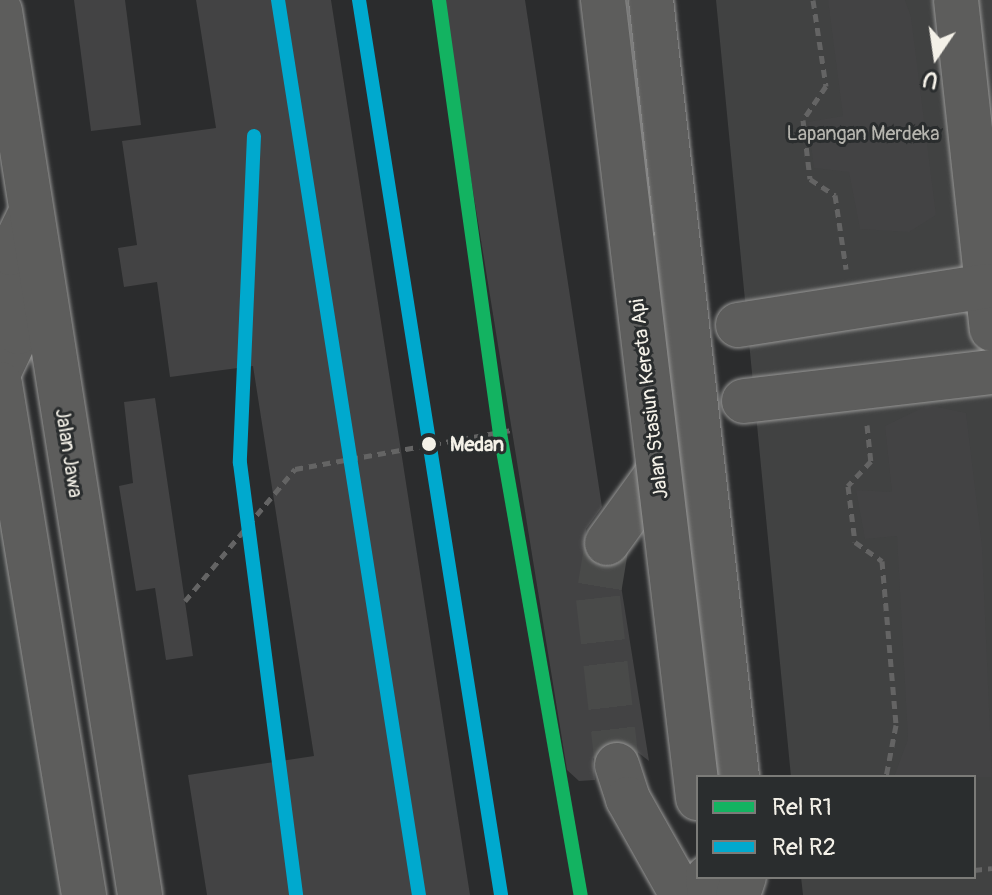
<!DOCTYPE html>
<style>
body{margin:0}
#map{position:relative;width:992px;height:895px;overflow:hidden;background:#2b2c2d;font-family:Pangolin,sans-serif}
div>[style]{position:absolute}
.built>*{inset:0;background:#353838}
.green>*{inset:0;background:#414242}
.building>*{inset:0;background:#434344}
.minor-tunnel>*{height:44px;margin-top:-22px;transform-origin:0;background:repeating-linear-gradient(90deg,#494a49 0 44px,transparent 0 66px)}
.path>*{height:5px;margin-top:-2.5px;transform-origin:0;background:repeating-linear-gradient(90deg,#646464 0 8px,transparent 0 14px)}
.roads{filter:drop-shadow(0 0 2px #979796) drop-shadow(0 0 2px #979796)}
.minor>*{height:44px;margin:-22px;padding:0 22px;transform-origin:22px;border-radius:22px;background:#5d5d5c}
.major>*{height:44px;margin:-22px;padding:0 22px;transform-origin:22px;border-radius:22px;background:#5d5d5c}
.bridges{filter:drop-shadow(0 0 2px #979796) drop-shadow(0 0 2px #979796)}
.major-bridge>*{height:44px;margin:-22px;padding:0 22px;transform-origin:22px;border-radius:22px;background:#5d5d5c}
.rail-1>*{height:14px;margin:-7px;padding:0 7px;transform-origin:7px;border-radius:7px;background:#13b361}
.rail-2>*{height:14px;margin:-7px;padding:0 7px;transform-origin:7px;border-radius:7px;background:#00a9ce}
.dots>*{width:22px;height:22px;translate:-50% -50%;box-sizing:border-box;border:4px solid #2a2d2e;border-radius:50%}
span{translate:-50% -50%;white-space:nowrap;text-align:center;line-height:1.15;-webkit-text-stroke:6px #2a2d2e;paint-order:stroke}
.park-label{font-size:20px;color:#b6b5af}
.street-label{font-size:20px;color:#f4f1e8}
.stop-label{font-size:20px;color:#f4f1e8;font-weight:700}
.left{translate:0 -50%;text-align:left}
.legend{position:absolute;left:696px;top:775px;width:280px;height:104px;box-sizing:border-box;background:#2a2d2e;border:2px solid #7b7b78;margin:0;padding:10px 14px;list-style:none;font-size:24px;color:#f4f1e8}
.legend li{display:flex;align-items:center;gap:16px;height:40px}
.legend b{width:40px;border:2px solid #7b7b78}
.north{position:absolute;left:896px;top:16px;width:80px;height:80px;-webkit-text-stroke:6px #2a2d2e;paint-order:stroke;rotate:193deg;font-size:22px;font-weight:700;line-height:32px;text-align:center;color:#f4f1e8}
.north::after{content:'';display:block;margin:auto;width:28px;height:36px;background:#f4f1e8;clip-path:polygon(50% 0,100% 100%,50% 72%,0 100%)}
</style>
<div id="map">
<div class="built">
<i style="clip-path:polygon(0 433px,74px 895px,0 895px)"></i>
</div>
<div class="green">
<i style="clip-path:polygon(716px 0,992px 0,992px 895px,803px 895px,801px 877px,974px 877px,974px 777px,791px 777px)"></i>
</div>
<div class="building">
<i style="clip-path:polygon(74px 0,125px 0,141px 125px,91px 131px)"></i>
<i style="clip-path:polygon(196px 0,331px 0,470px 895px,207px 895px,188px 775px,314px 756px,253px 366px,170px 377px,157px 282px,124px 287px,118px 248px,137px 245px,122px 141px,216px 128px)"></i>
<i style="clip-path:polygon(442px 0,525px 0,602px 507px,586px 529px,584px 552px,619px 573px,649px 761px,623px 741px,609px 742px,593px 759px,595px 780px,579px 781px,567px 770px)"></i>
<i style="clip-path:polygon(828px 0,905px 0,911px 17px,936px 215px,909px 232px,860px 229px,849px 172px,814px 168px,808px 122px,843px 116px)"></i>
<i style="clip-path:polygon(155px 398px,193px 656px,166px 660px,155px 588px,136px 591px,119px 486px,133px 483px,124px 402px)"></i>
<i style="clip-path:polygon(928px 405px,966px 413px,982px 547px,992px 777px,894px 777px,908px 739px,897px 536px,865px 539px,856px 490px,892px 492px,885px 426px)"></i>
</div>
<div class="minor-tunnel">
<i style="left:607px;top:543px;width:56px;rotate:99.3deg"></i>
<i style="left:598px;top:598px;width:168px;rotate:83.5deg"></i>
</div>
<div class="path">
<i style="left:813px;top:0;width:87px;rotate:81.4deg"></i>
<i style="left:826px;top:86px;width:41px;rotate:124.1deg"></i>
<i style="left:803px;top:120px;width:59px;rotate:83.2deg"></i>
<i style="left:810px;top:179px;width:30px;rotate:33deg"></i>
<i style="left:835px;top:195px;width:75px;rotate:81.5deg"></i>
<i style="left:867px;top:425px;width:36px;rotate:84deg"></i>
<i style="left:871px;top:461px;width:34px;rotate:133deg"></i>
<i style="left:848px;top:486px;width:56px;rotate:82.9deg"></i>
<i style="left:855px;top:542px;width:33px;rotate:35deg"></i>
<i style="left:882px;top:561px;width:165px;rotate:85.1deg"></i>
<i style="left:896px;top:725px;width:53px;rotate:100.9deg"></i>
<i style="left:185px;top:601px;width:172px;rotate:-50.2deg"></i>
<i style="left:295px;top:469px;width:220px;rotate:-10.2deg"></i>
<i style="left:974px;top:870px;width:18px;rotate:-6deg"></i>
</div>
<div class="roads">
<div class="minor">
<i style="left:956px;top:0;width:331px;rotate:83.8deg"></i>
<i style="left:659px;top:257px;width:150px;rotate:83.9deg"></i>
<i style="left:738px;top:325px;width:252px;rotate:-8.9deg"></i>
<i style="left:0;top:370px;width:42px;rotate:-64.7deg"></i>
<i style="left:18px;top:332px;width:79px;rotate:-95.1deg"></i>
<i style="left:11px;top:253px;width:43px;rotate:-64deg"></i>
<i style="left:0;top:384px;width:518px;rotate:80.67deg"></i>
<i style="left:744px;top:401px;width:250px;rotate:-6.7deg"></i>
<i style="left:607px;top:543px;width:121px;rotate:-54.1deg"></i>
<i style="left:617px;top:765px;width:36px;rotate:72deg"></i>
<i style="left:628px;top:799px;width:110px;rotate:60.6deg"></i>
</div>
<div class="major">
<i style="left:651px;top:0;width:782px;rotate:83.68deg"></i>
<i style="left:0;top:11px;width:895px;rotate:81deg"></i>
<i style="left:708px;top:877px;width:18px;rotate:84deg"></i>
<i style="left:738px;top:895px;width:19px;rotate:-72deg"></i>
</div>
</div>
<div class="bridges">
<div class="major-bridge">
<i style="left:603px;top:0;width:804px;rotate:83.21deg"></i>
</div>
</div>
<div class="rail-1">
<i style="left:439px;top:0;width:437px;rotate:82deg"></i>
<i style="left:500px;top:433px;width:469px;rotate:80.1deg"></i>
</div>
<div class="rail-2">
<i style="left:278px;top:0;width:906px;rotate:81.05deg"></i>
<i style="left:359px;top:0;width:906px;rotate:80.98deg"></i>
<i style="left:254px;top:136px;width:327px;rotate:92.5deg"></i>
<i style="left:240px;top:463px;width:436px;rotate:82.6deg"></i>
</div>
<div class="dots">
<i style="left:429px;top:444px;background:#f4f1e8"></i>
</div>
<div class="park-label">
<span style="left:863px;top:133px">Lapangan Merdeka</span>
</div>
<div class="street-label">
<span style="left:649px;top:399px;rotate:-97deg">Jalan Stasiun Kereta Api</span>
<span style="left:69px;top:453px;rotate:81deg">Jalan Jawa</span>
</div>
<div class="stop-label">
<span class="left" style="left:450px;top:444px">Medan</span>
</div>
<ul class="legend">
<li><b style="height:10px;background:#13b361"></b>Rel R1</li>
<li><b style="height:10px;background:#00a9ce"></b>Rel R2</li>
</ul>
<div class="north">U</div>
</div>
